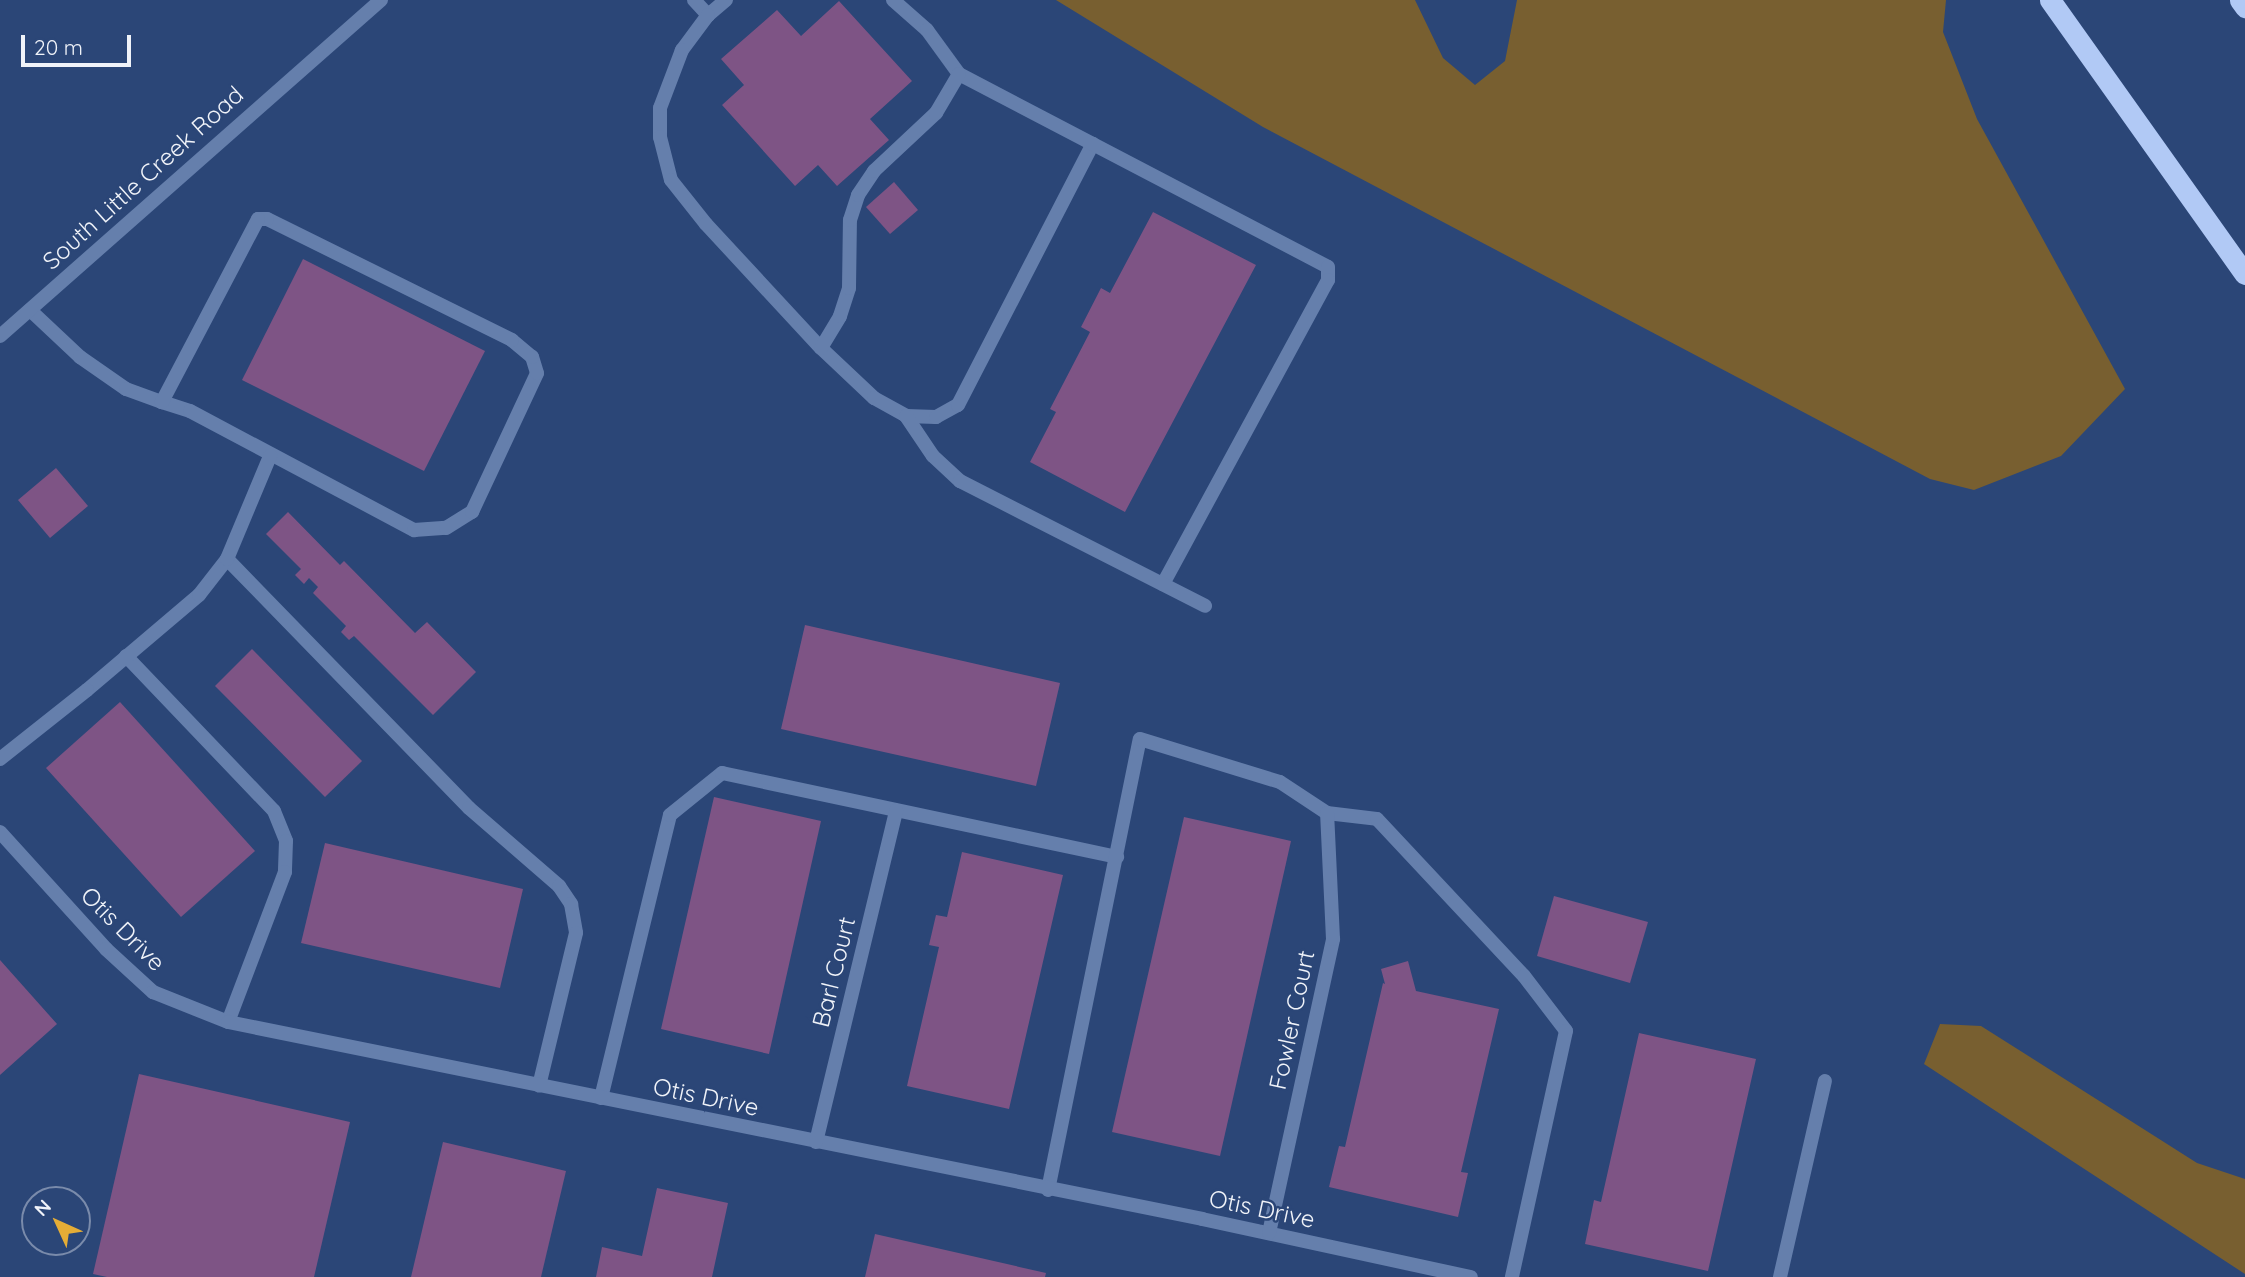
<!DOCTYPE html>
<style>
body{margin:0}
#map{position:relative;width:2245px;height:1277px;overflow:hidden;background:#2b4677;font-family:Quicksand,sans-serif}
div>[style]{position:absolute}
.green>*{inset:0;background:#785f30}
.building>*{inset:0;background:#7e5485}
.service>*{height:14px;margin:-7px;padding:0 7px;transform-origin:7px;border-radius:7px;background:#657fac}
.minor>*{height:14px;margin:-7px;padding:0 7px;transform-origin:7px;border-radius:7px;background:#657fac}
.tertiary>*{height:14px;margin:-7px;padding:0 7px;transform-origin:7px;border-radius:7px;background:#657fac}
.motorway>*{height:21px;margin:-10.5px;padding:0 10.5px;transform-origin:10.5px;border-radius:10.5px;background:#b1c9f5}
span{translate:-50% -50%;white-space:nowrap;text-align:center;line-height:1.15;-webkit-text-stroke:5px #2b4677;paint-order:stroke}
.street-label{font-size:24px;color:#f0f3f9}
.north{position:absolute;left:21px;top:1186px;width:70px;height:70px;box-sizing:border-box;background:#2b4677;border:2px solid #7a8bab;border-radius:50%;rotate:315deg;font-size:19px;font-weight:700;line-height:28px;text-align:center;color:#f0f3f9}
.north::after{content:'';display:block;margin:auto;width:24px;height:32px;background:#e5ad36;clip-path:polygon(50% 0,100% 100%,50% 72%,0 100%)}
.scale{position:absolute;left:21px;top:35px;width:110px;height:32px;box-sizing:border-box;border:4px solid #f0f3f9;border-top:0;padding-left:9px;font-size:21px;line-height:24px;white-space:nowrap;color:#f0f3f9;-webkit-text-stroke:5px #2b4677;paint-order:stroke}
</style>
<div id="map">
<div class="green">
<i style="clip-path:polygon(1056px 0,1415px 0,1443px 58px,1475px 85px,1505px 61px,1517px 0,1946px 0,1943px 32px,1977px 119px,2125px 389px,2061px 456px,1974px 490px,1930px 479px,1263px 127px)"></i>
<i style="clip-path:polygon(1940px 1024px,1981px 1026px,2197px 1163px,2245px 1179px,2245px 1274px,1924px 1064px)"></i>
</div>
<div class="building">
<i style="clip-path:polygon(839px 1px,912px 81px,870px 119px,889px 140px,837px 186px,818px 165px,795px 186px,722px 105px,744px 85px,721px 59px,777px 10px,801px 36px)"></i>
<i style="clip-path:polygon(894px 182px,918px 210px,890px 234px,866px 207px)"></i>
<i style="clip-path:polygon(1153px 212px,1256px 265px,1125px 512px,1030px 462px,1056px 412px,1050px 409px,1090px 332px,1081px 327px,1101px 288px,1110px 293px)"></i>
<i style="clip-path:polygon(303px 259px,485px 351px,424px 471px,242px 380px)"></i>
<i style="clip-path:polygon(56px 468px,88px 506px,50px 538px,18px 500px)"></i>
<i style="clip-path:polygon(288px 512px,340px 565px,344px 561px,415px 633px,427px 622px,476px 672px,433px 715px,354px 636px,349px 640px,341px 632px,346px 626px,313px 593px,318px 587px,309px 578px,304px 584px,295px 575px,301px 569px,266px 534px)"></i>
<i style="clip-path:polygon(805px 625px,1060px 683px,1036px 786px,781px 729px)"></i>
<i style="clip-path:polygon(252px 649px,362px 761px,325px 797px,215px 686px)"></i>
<i style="clip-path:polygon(120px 702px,255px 851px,181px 917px,46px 768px)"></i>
<i style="clip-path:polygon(714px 797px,821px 821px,769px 1054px,661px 1029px)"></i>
<i style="clip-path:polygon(1184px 817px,1291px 841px,1220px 1156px,1112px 1132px)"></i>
<i style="clip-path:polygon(325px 843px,523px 889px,500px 988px,301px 943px)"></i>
<i style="clip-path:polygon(962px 852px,1063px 875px,1009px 1109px,907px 1086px,939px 947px,929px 945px,936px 915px,947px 917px)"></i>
<i style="clip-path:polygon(1554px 896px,1648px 922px,1630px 983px,1537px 956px)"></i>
<i style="clip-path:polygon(0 960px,57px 1024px,0 1075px)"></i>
<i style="clip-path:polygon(1408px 961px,1416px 991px,1499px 1009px,1461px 1172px,1468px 1173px,1458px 1217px,1329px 1187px,1339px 1146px,1345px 1147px,1383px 983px,1385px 984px,1381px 969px)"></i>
<i style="clip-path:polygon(1639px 1033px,1756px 1059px,1708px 1271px,1585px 1244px,1594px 1200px,1601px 1202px)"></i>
<i style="clip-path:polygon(139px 1074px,350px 1122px,314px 1277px,107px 1277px,93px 1274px)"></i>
<i style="clip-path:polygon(443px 1142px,566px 1171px,541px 1277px,411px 1277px)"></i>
<i style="clip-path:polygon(657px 1188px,728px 1203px,712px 1277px,596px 1277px,602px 1247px,642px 1256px)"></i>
<i style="clip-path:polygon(875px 1234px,1046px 1273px,1045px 1277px,865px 1277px)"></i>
</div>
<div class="service">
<i style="left:694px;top:0;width:21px;rotate:47deg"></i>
<i style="left:726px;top:0;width:23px;rotate:140deg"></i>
<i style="left:708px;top:15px;width:44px;rotate:126.6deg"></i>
<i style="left:682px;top:50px;width:62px;rotate:110.8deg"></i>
<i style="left:660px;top:108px;width:29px;rotate:90deg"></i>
<i style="left:660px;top:137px;width:44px;rotate:75.7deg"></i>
<i style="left:671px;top:180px;width:56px;rotate:51.5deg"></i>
<i style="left:706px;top:224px;width:169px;rotate:47.2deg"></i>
<i style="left:821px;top:348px;width:73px;rotate:43.3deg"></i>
<i style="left:874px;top:398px;width:37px;rotate:29deg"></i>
<i style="left:906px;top:416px;width:30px;rotate:2deg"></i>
<i style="left:936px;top:417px;width:25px;rotate:-29deg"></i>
<i style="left:958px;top:405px;width:294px;rotate:-62.7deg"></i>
<i style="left:893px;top:0;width:45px;rotate:41.4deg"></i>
<i style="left:927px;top:30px;width:54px;rotate:54deg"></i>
<i style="left:959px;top:74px;width:416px;rotate:27.6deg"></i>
<i style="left:1328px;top:267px;width:13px;rotate:90deg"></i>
<i style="left:1328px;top:280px;width:346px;rotate:118.5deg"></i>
<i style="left:30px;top:310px;width:69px;rotate:43.2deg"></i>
<i style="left:80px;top:357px;width:56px;rotate:34.8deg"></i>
<i style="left:126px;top:389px;width:38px;rotate:20deg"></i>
<i style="left:162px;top:402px;width:29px;rotate:18deg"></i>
<i style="left:190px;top:411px;width:254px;rotate:28deg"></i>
<i style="left:414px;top:530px;width:32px;rotate:-4deg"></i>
<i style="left:446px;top:528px;width:31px;rotate:-32deg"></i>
<i style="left:472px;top:512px;width:153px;rotate:-64.9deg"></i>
<i style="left:537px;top:373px;width:17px;rotate:-107deg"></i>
<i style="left:532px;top:357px;width:26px;rotate:-140deg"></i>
<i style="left:512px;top:340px;width:273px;rotate:-153.7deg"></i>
<i style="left:267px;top:219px;width:9px;rotate:180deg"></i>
<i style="left:258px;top:219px;width:207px;rotate:117.7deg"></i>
<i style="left:821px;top:348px;width:37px;rotate:-59deg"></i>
<i style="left:840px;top:316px;width:29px;rotate:-72deg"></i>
<i style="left:849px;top:288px;width:68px;rotate:-89.2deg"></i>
<i style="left:850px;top:220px;width:26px;rotate:-72deg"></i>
<i style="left:858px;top:195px;width:29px;rotate:-56deg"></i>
<i style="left:874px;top:171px;width:85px;rotate:-43.1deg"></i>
<i style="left:936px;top:113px;width:45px;rotate:-59.5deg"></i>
<i style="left:906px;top:416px;width:48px;rotate:56deg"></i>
<i style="left:933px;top:456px;width:37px;rotate:43deg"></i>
<i style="left:960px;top:481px;width:275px;rotate:27deg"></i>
<i style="left:227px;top:559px;width:347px;rotate:45.8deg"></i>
<i style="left:469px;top:808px;width:119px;rotate:40.9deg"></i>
<i style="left:559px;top:886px;width:22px;rotate:56deg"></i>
<i style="left:571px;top:904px;width:29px;rotate:80deg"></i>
<i style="left:576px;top:933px;width:157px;rotate:103.6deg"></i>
<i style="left:126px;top:656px;width:214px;rotate:46.3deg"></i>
<i style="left:274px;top:811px;width:32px;rotate:68deg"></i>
<i style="left:286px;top:841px;width:31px;rotate:92deg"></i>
<i style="left:285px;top:872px;width:160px;rotate:110.8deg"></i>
<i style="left:87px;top:690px;width:147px;rotate:-40.3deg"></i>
<i style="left:199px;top:595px;width:46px;rotate:-52.1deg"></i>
<i style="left:227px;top:559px;width:112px;rotate:-67.3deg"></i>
<i style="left:601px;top:1098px;width:291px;rotate:-76.3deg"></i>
<i style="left:670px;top:815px;width:67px;rotate:-38.9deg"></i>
<i style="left:722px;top:773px;width:404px;rotate:12deg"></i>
<i style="left:1048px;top:1190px;width:460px;rotate:-78.5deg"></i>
<i style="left:1140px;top:739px;width:146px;rotate:17.1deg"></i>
<i style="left:1280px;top:782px;width:56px;rotate:33.4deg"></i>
<i style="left:1327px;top:813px;width:50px;rotate:6.8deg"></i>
<i style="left:1377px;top:819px;width:215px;rotate:46.9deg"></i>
<i style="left:1524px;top:976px;width:69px;rotate:52.6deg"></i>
<i style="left:1566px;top:1031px;width:252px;rotate:102.4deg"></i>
<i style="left:1780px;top:1277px;width:201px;rotate:-77.1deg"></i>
</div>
<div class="minor">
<i style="left:0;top:759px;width:111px;rotate:-38.4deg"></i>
<i style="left:0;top:832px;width:158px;rotate:47.8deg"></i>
<i style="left:106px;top:949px;width:64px;rotate:42.5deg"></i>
<i style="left:153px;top:992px;width:81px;rotate:21.8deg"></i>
<i style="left:228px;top:1022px;width:994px;rotate:11.43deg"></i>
<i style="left:1202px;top:1219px;width:275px;rotate:12.2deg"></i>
<i style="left:816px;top:1142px;width:341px;rotate:-76.4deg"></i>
<i style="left:1269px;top:1233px;width:301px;rotate:-77.7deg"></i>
<i style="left:1333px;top:939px;width:126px;rotate:-92.7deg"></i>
</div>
<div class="tertiary">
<i style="left:0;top:336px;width:508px;rotate:-41.41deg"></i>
</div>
<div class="motorway">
<i style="left:2050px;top:0;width:336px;rotate:54.6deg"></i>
<i style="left:2240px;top:0;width:9px;rotate:54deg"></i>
</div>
<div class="street-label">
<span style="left:143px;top:178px;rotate:-42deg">South Little Creek Road</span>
<span style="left:123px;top:929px;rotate:45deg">Otis Drive</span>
<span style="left:834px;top:972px;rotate:-76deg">Barl Court</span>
<span style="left:1292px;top:1020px;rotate:-78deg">Fowler Court</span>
<span style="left:706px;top:1097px;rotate:12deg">Otis Drive</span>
<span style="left:1262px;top:1209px;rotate:12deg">Otis Drive</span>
</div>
<div class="north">N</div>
<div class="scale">20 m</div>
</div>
